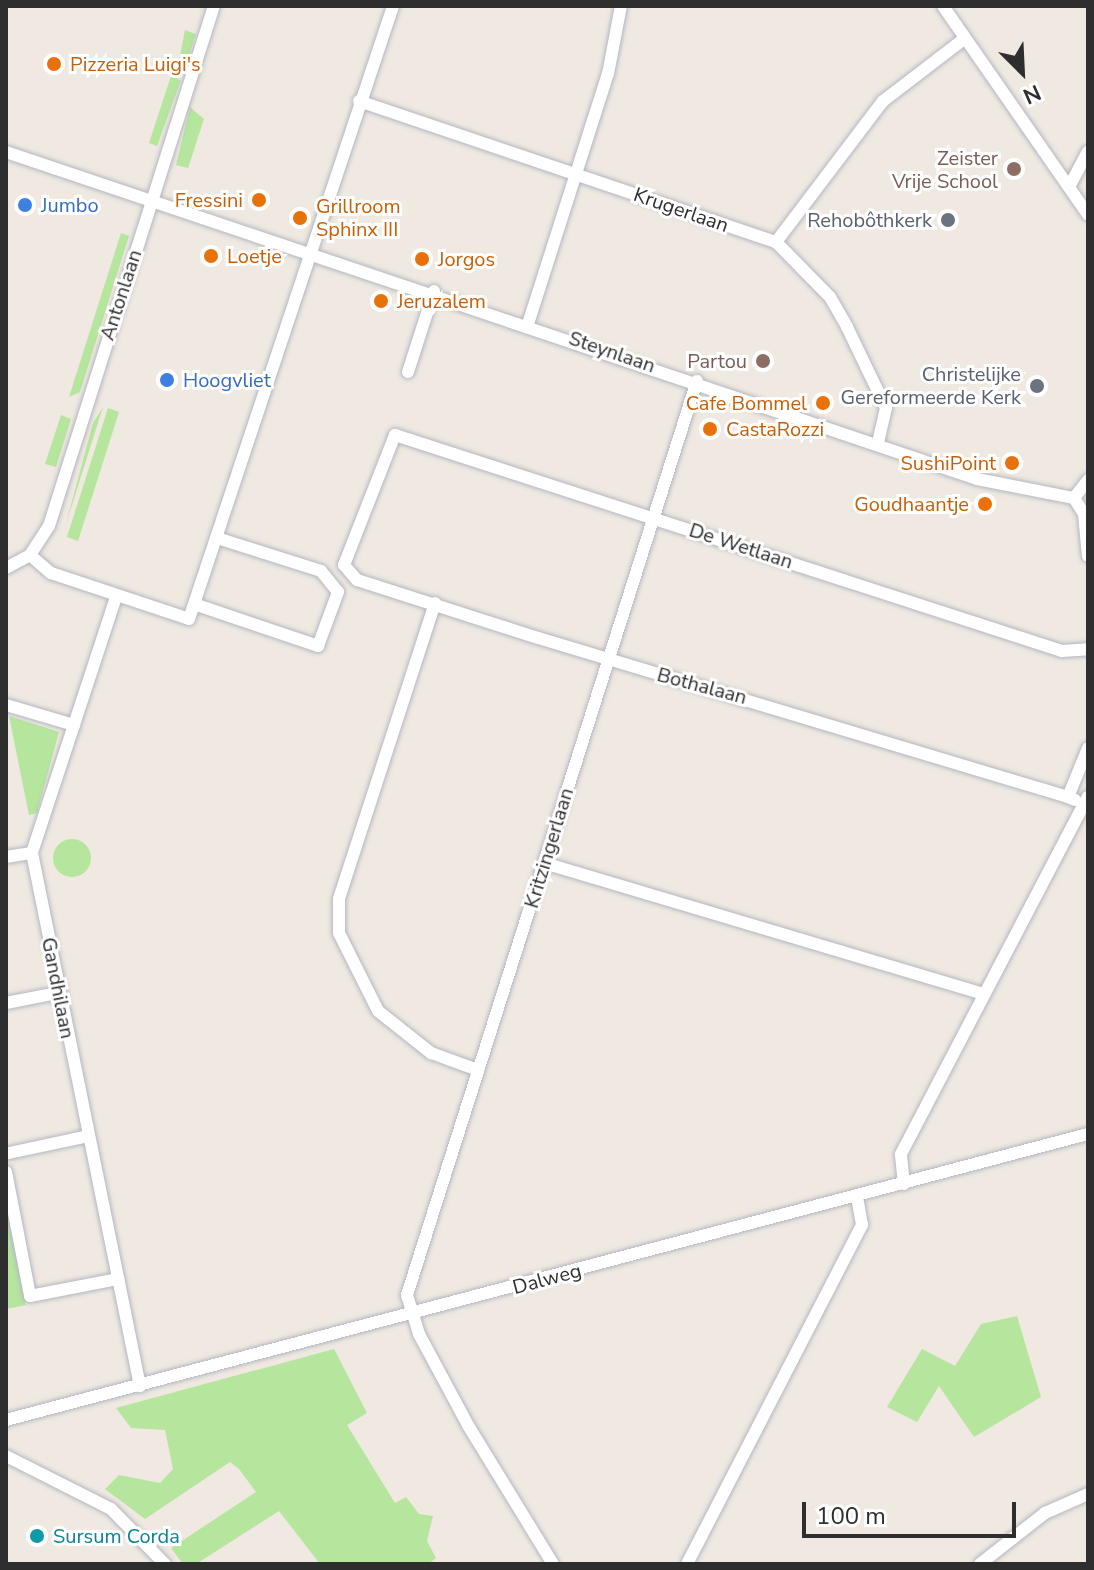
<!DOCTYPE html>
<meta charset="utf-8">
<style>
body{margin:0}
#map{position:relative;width:1094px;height:1570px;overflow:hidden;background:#efe9e1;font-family:"Nunito Sans",sans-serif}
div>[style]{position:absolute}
.green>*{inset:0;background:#b6e59e}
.round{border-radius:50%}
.roads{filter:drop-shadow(0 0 2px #b4b7c1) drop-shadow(0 0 2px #b4b7c1)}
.minor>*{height:12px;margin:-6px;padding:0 6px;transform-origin:6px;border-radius:6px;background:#fff}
.dots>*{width:22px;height:22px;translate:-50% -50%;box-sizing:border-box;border:4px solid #fff;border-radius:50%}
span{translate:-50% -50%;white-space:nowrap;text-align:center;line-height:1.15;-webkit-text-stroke:6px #fff;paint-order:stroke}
.food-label{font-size:20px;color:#c56008}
.left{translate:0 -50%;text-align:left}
.right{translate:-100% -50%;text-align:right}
.education-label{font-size:20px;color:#785e54}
.shop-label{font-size:20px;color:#366cbe}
.street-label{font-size:20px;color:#2e2e2e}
.worship-label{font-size:20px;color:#5b616d}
.culture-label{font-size:20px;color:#0d838f}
.frame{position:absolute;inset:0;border:8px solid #2e2e2e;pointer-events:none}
.north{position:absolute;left:982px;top:32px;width:80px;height:80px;-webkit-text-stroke:6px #fff;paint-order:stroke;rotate:156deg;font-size:22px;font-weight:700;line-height:32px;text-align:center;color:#2e2e2e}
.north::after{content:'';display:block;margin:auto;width:28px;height:36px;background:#2e2e2e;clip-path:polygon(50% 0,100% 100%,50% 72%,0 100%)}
.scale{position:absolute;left:802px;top:1502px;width:214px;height:36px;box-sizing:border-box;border:4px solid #2e2e2e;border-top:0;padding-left:10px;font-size:24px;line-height:28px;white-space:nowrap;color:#2e2e2e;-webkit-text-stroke:6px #fff;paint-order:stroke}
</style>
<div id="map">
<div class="green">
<i style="clip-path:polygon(185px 30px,196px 34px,184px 70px,177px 71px)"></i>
<i style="clip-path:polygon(171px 76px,181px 80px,157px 146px,149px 143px)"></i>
<i style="clip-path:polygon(190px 107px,204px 119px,188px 168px,176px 165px)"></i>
<i style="clip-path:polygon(121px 233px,129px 236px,80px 392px,69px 397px)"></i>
<i style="clip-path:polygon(103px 407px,65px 527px,93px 423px)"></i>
<i style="clip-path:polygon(108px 408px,119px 412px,78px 541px,67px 537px)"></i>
<i style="clip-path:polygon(61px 415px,71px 419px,56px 467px,45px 464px)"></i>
<i style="clip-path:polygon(9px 716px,59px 732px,37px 813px,29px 815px)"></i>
<i class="round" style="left:53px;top:839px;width:38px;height:38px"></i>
<i style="clip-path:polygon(6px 1202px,26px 1305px,6px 1309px)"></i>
<i style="clip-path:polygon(1017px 1316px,1041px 1397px,974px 1437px,939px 1386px,917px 1422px,887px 1407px,922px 1349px,955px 1366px,981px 1324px)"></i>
<i style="clip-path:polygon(334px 1349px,367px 1413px,347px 1425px,395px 1503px,406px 1497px,419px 1514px,433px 1516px,427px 1541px,436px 1558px,428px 1564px,320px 1564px,279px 1511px,196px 1564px,183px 1564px,171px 1548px,256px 1492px,239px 1469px,230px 1462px,145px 1519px,105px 1489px,119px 1475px,160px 1483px,173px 1469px,165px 1430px,131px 1428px,116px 1408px)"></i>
</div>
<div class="roads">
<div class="minor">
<i style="left:943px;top:6px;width:254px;rotate:55.2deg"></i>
<i style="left:359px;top:101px;width:440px;rotate:18.7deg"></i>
<i style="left:776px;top:242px;width:77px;rotate:45.5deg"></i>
<i style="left:830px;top:297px;width:34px;rotate:60deg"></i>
<i style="left:847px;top:327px;width:90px;rotate:64.3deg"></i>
<i style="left:886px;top:408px;width:37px;rotate:103deg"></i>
<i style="left:6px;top:152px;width:1025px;rotate:18.61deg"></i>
<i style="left:977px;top:479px;width:99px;rotate:11.1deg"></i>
<i style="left:1069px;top:187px;width:40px;rotate:-62deg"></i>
<i style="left:776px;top:242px;width:177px;rotate:-52.8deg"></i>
<i style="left:883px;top:101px;width:103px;rotate:-37.5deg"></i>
<i style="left:528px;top:324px;width:262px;rotate:-72.3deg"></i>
<i style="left:608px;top:74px;width:69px;rotate:-79.2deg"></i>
<i style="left:408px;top:372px;width:85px;rotate:-72.2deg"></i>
<i style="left:1074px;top:498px;width:19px;rotate:58deg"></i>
<i style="left:1084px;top:514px;width:42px;rotate:84.6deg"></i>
<i style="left:1074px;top:498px;width:23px;rotate:-52deg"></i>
<i style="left:30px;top:555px;width:28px;rotate:41deg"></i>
<i style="left:51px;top:573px;width:145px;rotate:18.4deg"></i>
<i style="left:189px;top:619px;width:646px;rotate:-71.59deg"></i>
<i style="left:6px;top:568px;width:27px;rotate:-28deg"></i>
<i style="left:30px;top:555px;width:35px;rotate:-57deg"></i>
<i style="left:49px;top:526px;width:546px;rotate:-72.4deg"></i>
<i style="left:116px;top:597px;width:269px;rotate:108.2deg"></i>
<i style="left:32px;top:853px;width:544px;rotate:78.55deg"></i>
<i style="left:435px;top:603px;width:311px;rotate:108deg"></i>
<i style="left:339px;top:899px;width:34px;rotate:90deg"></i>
<i style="left:339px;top:933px;width:87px;rotate:63.4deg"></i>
<i style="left:378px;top:1011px;width:68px;rotate:38.4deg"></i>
<i style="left:431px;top:1053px;width:50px;rotate:19.9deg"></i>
<i style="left:197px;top:605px;width:128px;rotate:18.7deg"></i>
<i style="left:318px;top:646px;width:58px;rotate:-69.7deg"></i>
<i style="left:338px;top:592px;width:27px;rotate:-129deg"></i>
<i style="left:321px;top:571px;width:106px;rotate:-162.4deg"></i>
<i style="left:6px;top:705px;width:71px;rotate:16.4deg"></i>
<i style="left:1068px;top:797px;width:553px;rotate:-163.3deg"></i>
<i style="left:538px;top:638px;width:190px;rotate:-162.2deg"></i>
<i style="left:357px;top:580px;width:20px;rotate:-131deg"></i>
<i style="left:344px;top:565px;width:140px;rotate:-68.6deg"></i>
<i style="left:395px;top:435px;width:701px;rotate:17.94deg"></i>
<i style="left:1062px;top:651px;width:26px;rotate:-4deg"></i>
<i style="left:1075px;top:800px;width:8px;rotate:-157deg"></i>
<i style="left:1068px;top:797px;width:53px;rotate:-67.8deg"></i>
<i style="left:6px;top:857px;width:26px;rotate:-9deg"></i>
<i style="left:544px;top:863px;width:458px;rotate:16.6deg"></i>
<i style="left:6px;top:1003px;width:53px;rotate:-10.9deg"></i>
<i style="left:9px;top:1153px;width:82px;rotate:-12deg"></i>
<i style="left:6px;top:1172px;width:126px;rotate:79deg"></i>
<i style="left:30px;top:1296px;width:90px;rotate:-10.9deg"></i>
<i style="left:904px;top:1184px;width:30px;rotate:-96deg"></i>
<i style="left:901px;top:1154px;width:403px;rotate:-62.4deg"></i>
<i style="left:6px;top:1420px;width:1119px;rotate:-14.81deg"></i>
<i style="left:6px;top:1456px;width:118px;rotate:26.8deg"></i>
<i style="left:111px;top:1509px;width:77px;rotate:45.5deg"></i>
<i style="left:553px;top:1564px;width:161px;rotate:-121.5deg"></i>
<i style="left:469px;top:1427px;width:106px;rotate:-118.3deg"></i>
<i style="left:419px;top:1334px;width:41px;rotate:-107.1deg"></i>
<i style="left:407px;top:1295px;width:959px;rotate:-72.4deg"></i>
<i style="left:687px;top:1564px;width:382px;rotate:-62.7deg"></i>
<i style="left:862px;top:1225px;width:29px;rotate:-100deg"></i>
<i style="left:980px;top:1564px;width:83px;rotate:-38.1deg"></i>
<i style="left:1045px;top:1513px;width:47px;rotate:-23.8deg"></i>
</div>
</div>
<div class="dots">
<i style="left:54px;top:64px;background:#e8710a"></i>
<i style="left:1014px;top:169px;background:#8d6e63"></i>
<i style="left:259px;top:200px;background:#e8710a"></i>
<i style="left:25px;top:205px;background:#3f7fe0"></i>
<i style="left:300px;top:218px;background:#e8710a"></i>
<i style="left:948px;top:220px;background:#6b7280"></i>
<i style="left:211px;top:256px;background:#e8710a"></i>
<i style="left:422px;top:259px;background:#e8710a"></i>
<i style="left:381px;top:301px;background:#e8710a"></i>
<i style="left:763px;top:361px;background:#8d6e63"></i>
<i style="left:167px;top:380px;background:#3f7fe0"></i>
<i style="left:1037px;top:386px;background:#6b7280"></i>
<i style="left:823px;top:403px;background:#e8710a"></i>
<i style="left:710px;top:429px;background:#e8710a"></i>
<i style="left:1012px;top:463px;background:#e8710a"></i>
<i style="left:985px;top:504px;background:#e8710a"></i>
<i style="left:37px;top:1536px;background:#0f9aa8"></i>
</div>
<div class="food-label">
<span class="left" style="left:70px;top:64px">Pizzeria Luigi's</span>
<span class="right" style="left:243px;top:200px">Fressini</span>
<span class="left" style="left:316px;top:218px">Grillroom<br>Sphinx III</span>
<span class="left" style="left:227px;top:256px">Loetje</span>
<span class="left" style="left:438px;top:259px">Jorgos</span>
<span class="left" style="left:397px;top:301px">Jeruzalem</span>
<span class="right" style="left:807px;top:403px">Cafe Bommel</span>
<span class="left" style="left:726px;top:429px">CastaRozzi</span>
<span class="right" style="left:996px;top:463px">SushiPoint</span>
<span class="right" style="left:969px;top:504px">Goudhaantje</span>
</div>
<div class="education-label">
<span class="right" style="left:998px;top:170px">Zeister<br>Vrije School</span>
<span class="right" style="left:747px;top:361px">Partou</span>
</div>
<div class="shop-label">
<span class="left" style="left:41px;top:205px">Jumbo</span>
<span class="left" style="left:183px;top:380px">Hoogvliet</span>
</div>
<div class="street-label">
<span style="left:681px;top:210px;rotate:19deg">Krugerlaan</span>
<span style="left:121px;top:295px;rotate:-72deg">Antonlaan</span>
<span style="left:612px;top:352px;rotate:19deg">Steynlaan</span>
<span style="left:741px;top:546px;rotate:18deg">De Wetlaan</span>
<span style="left:702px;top:686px;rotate:15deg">Bothalaan</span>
<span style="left:549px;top:848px;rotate:-73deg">Kritzingerlaan</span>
<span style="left:58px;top:988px;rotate:79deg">Gandhilaan</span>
<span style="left:547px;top:1279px;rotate:-15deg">Dalweg</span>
</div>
<div class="worship-label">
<span class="right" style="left:932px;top:220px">Rehobôthkerk</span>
<span class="right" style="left:1021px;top:386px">Christelijke<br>Gereformeerde Kerk</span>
</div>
<div class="culture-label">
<span class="left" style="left:53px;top:1536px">Sursum Corda</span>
</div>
<div class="frame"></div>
<div class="north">N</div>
<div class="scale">100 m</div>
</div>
